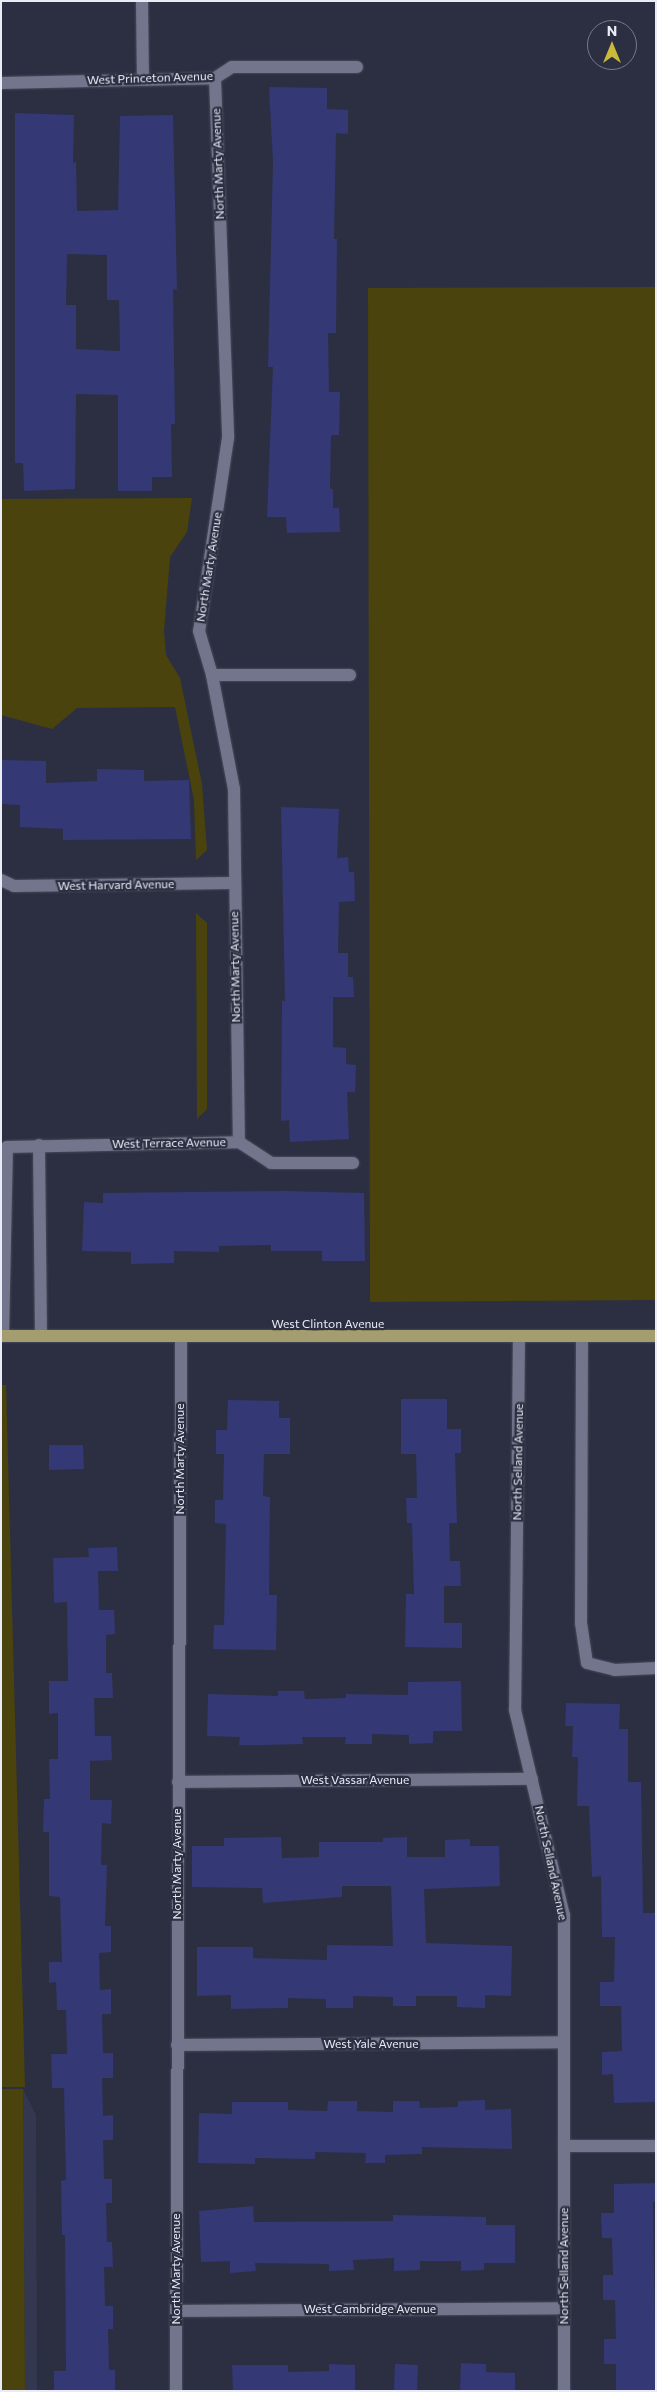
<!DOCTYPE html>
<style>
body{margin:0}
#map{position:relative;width:657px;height:2392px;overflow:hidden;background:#2c2f41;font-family:Commissioner,sans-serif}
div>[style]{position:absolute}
.built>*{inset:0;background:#33374f}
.green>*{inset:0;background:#4a430d}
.building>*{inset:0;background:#343874}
.roads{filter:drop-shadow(0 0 1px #484a5a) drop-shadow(0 0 1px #484a5a)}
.minor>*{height:12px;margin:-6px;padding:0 6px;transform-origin:6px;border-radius:6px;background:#72758b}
.major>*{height:12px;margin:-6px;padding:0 6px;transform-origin:6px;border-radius:6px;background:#a39d70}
span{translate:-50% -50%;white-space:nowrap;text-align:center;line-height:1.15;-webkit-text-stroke:4.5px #2c2f41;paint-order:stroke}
.street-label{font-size:12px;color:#e9ebf7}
.frame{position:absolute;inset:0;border:2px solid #e9ebf7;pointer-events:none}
.north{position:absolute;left:587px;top:20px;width:50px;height:50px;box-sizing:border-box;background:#2c2f41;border:1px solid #787a8a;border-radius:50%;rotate:0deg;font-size:14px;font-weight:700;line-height:20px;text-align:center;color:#e9ebf7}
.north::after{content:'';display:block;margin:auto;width:18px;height:22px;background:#cbba39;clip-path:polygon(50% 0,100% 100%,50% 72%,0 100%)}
</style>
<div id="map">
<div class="built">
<i style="clip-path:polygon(23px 2089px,36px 2115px,37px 2391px,25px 2391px)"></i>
</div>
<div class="green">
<i style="clip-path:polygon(656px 287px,656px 1300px,370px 1302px,368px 288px)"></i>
<i style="clip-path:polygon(192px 498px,187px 532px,170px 557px,164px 631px,166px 655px,180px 678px,202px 784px,207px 850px,196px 860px,194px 800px,175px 707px,77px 708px,52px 729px,1px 715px,1px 499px)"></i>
<i style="clip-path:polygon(196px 913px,207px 923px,207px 1109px,197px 1119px)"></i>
<i style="clip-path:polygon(1px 1385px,6px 1385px,25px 2087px,1px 2087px)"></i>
<i style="clip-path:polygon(1px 2089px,23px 2089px,25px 2391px,1px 2391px)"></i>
</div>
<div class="building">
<i style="clip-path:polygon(269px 87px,327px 88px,327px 109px,348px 110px,348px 134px,336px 133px,334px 239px,337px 239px,336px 333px,328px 333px,329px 392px,340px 392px,339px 435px,331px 435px,330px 489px,333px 489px,333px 508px,339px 508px,340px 532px,287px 533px,286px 517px,267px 517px,273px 367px,268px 367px,273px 162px)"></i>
<i style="clip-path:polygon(evenodd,15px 113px,74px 115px,73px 163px,76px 162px,77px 211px,118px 210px,120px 116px,173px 115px,177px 289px,173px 290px,175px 424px,171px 424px,172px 477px,152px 477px,152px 491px,118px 491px,118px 395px,76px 394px,75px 489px,24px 491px,23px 463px,15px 463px,15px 113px,67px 254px,107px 255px,107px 300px,119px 300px,120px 351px,76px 349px,76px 305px,66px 305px,67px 254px)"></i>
<i style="clip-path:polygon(2px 760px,46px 761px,46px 783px,97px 781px,97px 769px,144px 770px,144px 781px,189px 780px,191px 839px,63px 840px,63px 829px,20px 827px,20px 805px,1px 804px)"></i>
<i style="clip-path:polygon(281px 807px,339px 809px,337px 858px,348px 857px,349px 872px,354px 872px,355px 901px,339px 902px,338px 953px,348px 953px,348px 977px,353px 977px,354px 997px,333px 997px,333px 1047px,346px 1048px,346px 1064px,356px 1065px,355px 1092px,347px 1092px,349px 1139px,290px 1142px,289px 1120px,281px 1121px,282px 1001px,285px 1001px)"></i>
<i style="clip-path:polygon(285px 1191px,364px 1193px,365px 1261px,322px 1261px,322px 1251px,271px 1251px,271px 1245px,219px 1246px,219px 1252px,174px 1251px,174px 1263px,131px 1264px,131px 1252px,82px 1251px,84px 1202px,103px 1203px,103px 1193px)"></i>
<i style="clip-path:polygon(401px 1399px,447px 1399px,447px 1429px,461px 1429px,461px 1453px,455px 1453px,457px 1523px,449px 1523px,450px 1561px,460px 1561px,461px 1586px,444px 1586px,444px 1623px,462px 1623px,462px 1648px,405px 1647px,406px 1594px,414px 1594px,412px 1523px,407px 1523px,406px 1498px,417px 1498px,416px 1454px,401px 1454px)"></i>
<i style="clip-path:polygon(228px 1400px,279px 1401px,279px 1418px,290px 1418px,290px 1454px,264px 1454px,263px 1496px,270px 1497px,269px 1595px,277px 1595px,276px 1650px,213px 1649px,214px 1625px,224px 1625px,226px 1524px,215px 1523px,215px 1500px,223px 1500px,224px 1454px,216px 1454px,216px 1430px,227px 1430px)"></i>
<i style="clip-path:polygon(49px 1445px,83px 1445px,84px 1469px,49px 1470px)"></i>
<i style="clip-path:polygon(117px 1547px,118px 1571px,98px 1571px,99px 1610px,114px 1610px,115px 1634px,106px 1635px,106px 1673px,112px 1673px,113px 1698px,94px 1698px,95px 1736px,111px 1736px,112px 1760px,90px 1761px,90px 1800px,112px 1800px,111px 1824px,102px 1823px,101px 1865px,107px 1865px,105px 1926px,111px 1926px,111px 1952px,99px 1953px,100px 1990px,111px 1989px,111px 2014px,102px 2014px,103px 2053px,113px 2053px,113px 2078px,102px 2078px,103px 2116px,113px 2115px,113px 2140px,103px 2140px,104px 2179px,112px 2179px,112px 2203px,106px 2203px,107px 2242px,112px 2242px,113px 2267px,104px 2267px,105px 2306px,113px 2306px,113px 2329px,108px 2329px,109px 2370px,115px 2370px,115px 2391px,54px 2391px,54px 2371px,66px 2371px,65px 2235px,62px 2235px,61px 2181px,66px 2180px,64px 2088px,52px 2088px,51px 2054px,67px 2054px,66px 2010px,57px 2010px,56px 1982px,49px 1983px,49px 1962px,62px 1962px,60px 1897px,49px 1896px,49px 1832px,43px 1832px,44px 1799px,50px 1799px,49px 1759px,58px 1759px,58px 1713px,49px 1714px,49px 1681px,68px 1681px,67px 1602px,54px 1603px,53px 1558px,89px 1557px,88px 1548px)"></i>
<i style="clip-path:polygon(461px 1681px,462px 1731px,433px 1731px,433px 1743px,409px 1744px,409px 1735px,372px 1734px,372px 1744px,345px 1744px,346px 1737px,302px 1737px,303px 1744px,263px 1745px,239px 1745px,240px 1737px,207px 1736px,208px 1694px,278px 1696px,278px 1691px,304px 1691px,305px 1699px,346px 1698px,346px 1694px,408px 1695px,408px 1682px)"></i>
<i style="clip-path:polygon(566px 1703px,620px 1704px,619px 1729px,628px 1729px,628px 1782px,641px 1782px,643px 1913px,656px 1913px,656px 2102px,614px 2103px,613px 2074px,602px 2075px,602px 2052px,622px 2051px,621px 2006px,600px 2006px,600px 1982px,614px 1982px,615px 1937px,602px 1937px,601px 1876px,592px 1877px,589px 1806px,577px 1806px,578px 1757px,572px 1757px,573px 1726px,565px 1726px)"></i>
<i style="clip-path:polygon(281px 1837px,282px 1858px,319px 1857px,319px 1842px,383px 1842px,383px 1838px,407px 1837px,407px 1857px,445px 1857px,445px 1840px,470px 1839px,470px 1846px,499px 1846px,500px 1886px,424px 1889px,426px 1943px,512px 1946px,511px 1996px,485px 1995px,485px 2008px,457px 2007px,457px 1996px,416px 1996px,416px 2006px,393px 2006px,393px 1997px,353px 1996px,353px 2008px,326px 2008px,326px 1999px,288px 1998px,288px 2008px,231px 2009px,231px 1995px,197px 1996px,197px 1947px,253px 1947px,253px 1958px,327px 1960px,327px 1945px,393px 1946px,391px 1886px,342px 1886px,342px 1897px,263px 1903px,262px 1888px,192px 1887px,192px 1846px,224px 1846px,224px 1838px)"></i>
<i style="clip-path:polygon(485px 2100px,485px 2110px,511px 2109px,512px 2149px,422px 2147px,422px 2154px,385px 2155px,385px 2163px,365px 2163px,366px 2153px,315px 2152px,315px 2159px,255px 2158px,255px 2164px,198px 2163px,199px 2113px,232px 2114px,232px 2102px,288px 2102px,288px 2110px,327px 2111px,328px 2101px,357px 2101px,357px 2111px,393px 2112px,393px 2101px,419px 2101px,420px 2108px,458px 2107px,458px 2101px)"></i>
<i style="clip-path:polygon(656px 2183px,656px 2202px,653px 2202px,656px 2391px,616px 2391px,616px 2364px,604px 2364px,604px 2339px,616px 2339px,615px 2300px,603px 2300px,603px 2275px,613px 2275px,612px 2238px,602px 2238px,601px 2213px,614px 2213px,614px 2184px)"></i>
<i style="clip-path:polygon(253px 2206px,254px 2222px,393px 2221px,393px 2215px,486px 2217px,486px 2225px,515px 2225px,515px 2263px,484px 2263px,484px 2270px,461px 2271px,461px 2261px,420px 2261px,420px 2270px,394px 2271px,394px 2258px,353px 2260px,354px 2270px,329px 2271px,329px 2264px,255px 2263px,256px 2271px,230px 2273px,230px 2261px,201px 2262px,199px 2211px)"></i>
<i style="clip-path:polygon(461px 2363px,486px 2364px,486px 2372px,515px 2373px,515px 2391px,460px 2391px)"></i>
<i style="clip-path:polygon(329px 2364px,355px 2365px,355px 2391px,233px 2391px,232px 2365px,288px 2365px,288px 2372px,329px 2371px)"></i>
<i style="clip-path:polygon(395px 2364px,418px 2365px,417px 2391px,394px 2391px)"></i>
</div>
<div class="roads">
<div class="minor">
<i style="left:142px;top:1px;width:77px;rotate:89.3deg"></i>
<i style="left:215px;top:78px;width:360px;rotate:87.9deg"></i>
<i style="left:228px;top:438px;width:195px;rotate:98.5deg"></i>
<i style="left:199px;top:631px;width:46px;rotate:73.5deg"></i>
<i style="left:212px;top:675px;width:116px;rotate:79.1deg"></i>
<i style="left:234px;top:789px;width:353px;rotate:89.2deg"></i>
<i style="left:1px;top:83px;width:214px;rotate:-1.3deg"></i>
<i style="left:215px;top:78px;width:20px;rotate:-33deg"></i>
<i style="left:232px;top:67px;width:125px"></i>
<i style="left:212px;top:675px;width:138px"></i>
<i style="left:1px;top:880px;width:14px;rotate:25deg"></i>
<i style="left:14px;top:886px;width:219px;rotate:-0.8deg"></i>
<i style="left:39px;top:1145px;width:191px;rotate:89.4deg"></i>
<i style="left:3px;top:1336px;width:189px;rotate:-88.8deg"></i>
<i style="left:7px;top:1147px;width:232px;rotate:-1.2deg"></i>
<i style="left:239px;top:1142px;width:38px;rotate:33deg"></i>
<i style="left:271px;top:1163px;width:82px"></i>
<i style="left:582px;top:1336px;width:287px;rotate:90.2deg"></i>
<i style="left:581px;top:1623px;width:40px;rotate:81.5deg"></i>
<i style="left:587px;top:1663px;width:29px;rotate:14deg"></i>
<i style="left:615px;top:1670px;width:41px;rotate:-2.8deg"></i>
<i style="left:519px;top:1337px;width:373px;rotate:90.6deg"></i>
<i style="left:515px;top:1710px;width:211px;rotate:76.6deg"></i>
<i style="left:564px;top:1915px;width:476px;rotate:90deg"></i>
<i style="left:178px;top:1782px;width:354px;rotate:-0.5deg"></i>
<i style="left:177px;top:2045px;width:387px;rotate:-0.4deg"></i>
<i style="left:564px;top:2146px;width:92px"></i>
<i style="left:176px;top:2311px;width:388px;rotate:-0.4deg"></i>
<i style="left:176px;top:2391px;width:1053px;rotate:-89.73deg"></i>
</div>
<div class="major">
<i style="left:1px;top:1336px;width:655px"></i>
</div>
</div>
<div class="street-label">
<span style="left:150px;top:78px;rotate:-2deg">West Princeton Avenue</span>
<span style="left:218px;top:164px;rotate:-92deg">North Marty Avenue</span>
<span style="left:209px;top:567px;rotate:-81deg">North Marty Avenue</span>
<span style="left:116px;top:885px;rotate:-1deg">West Harvard Avenue</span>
<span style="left:235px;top:967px;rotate:-91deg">North Marty Avenue</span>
<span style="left:169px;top:1143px;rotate:-1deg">West Terrace Avenue</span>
<span style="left:328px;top:1324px">West Clinton Avenue</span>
<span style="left:180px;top:1459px;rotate:-90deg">North Marty Avenue</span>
<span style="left:518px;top:1462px;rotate:-89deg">North Selland Avenue</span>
<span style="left:355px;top:1780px">West Vassar Avenue</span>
<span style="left:551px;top:1863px;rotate:78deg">North Selland Avenue</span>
<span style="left:177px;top:1864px;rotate:-90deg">North Marty Avenue</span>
<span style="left:371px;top:2044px">West Yale Avenue</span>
<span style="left:564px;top:2266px;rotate:-90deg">North Selland Avenue</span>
<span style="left:176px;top:2269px;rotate:-90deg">North Marty Avenue</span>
<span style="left:370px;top:2309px">West Cambridge Avenue</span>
</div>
<div class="frame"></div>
<div class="north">N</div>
</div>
